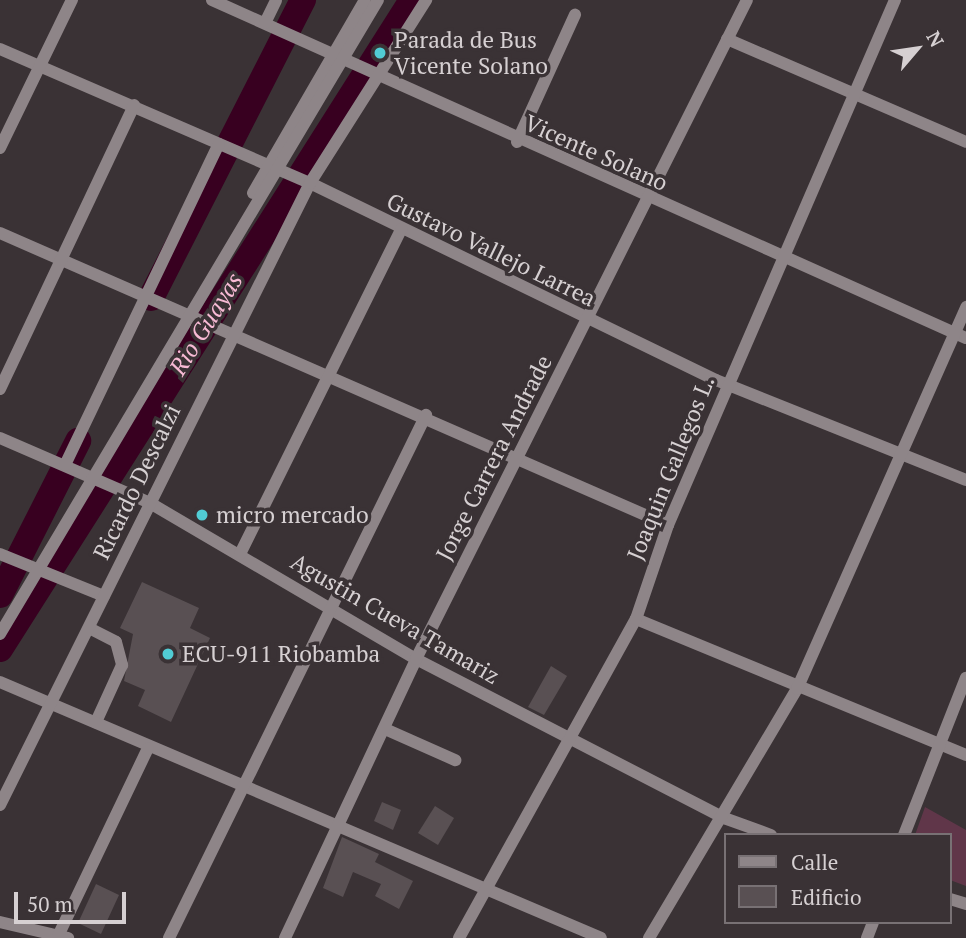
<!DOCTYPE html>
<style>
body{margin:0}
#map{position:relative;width:966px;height:938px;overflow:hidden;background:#3a3235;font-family:"PT Serif",serif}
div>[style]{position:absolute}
.green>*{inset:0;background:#603649}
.river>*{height:26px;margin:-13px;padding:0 13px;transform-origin:13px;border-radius:13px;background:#380020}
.building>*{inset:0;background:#595053}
.minor>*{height:12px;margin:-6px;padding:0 6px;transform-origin:6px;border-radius:6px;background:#8e8588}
.dots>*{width:19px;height:19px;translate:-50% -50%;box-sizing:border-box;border:4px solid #3a3235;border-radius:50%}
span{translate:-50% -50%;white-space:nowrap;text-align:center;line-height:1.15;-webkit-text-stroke:7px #3a3235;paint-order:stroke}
.poi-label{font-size:23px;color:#d6d0d2}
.left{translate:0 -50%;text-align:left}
.street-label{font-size:23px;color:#d6d0d2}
.water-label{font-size:24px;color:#f7bad4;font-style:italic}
.legend{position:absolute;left:724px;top:833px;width:228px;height:91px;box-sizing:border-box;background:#3a3235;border:2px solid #787174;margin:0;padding:9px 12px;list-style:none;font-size:21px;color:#d6d0d2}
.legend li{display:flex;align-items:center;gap:14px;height:35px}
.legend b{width:35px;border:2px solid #787174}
.north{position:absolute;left:882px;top:14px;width:70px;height:70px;-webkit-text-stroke:5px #3a3235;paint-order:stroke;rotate:61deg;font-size:19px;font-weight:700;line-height:28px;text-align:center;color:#d6d0d2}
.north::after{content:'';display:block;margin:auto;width:24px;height:32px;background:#d6d0d2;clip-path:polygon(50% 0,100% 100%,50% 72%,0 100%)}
.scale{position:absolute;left:14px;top:892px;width:112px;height:32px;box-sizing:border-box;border:4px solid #d6d0d2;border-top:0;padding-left:9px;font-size:21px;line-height:24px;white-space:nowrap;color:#d6d0d2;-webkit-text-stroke:5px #3a3235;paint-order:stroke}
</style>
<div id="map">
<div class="green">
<i style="clip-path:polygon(925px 807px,966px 830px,966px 886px,950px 880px,950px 835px,915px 835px)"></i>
</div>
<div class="river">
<i style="left:151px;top:298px;width:335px;rotate:-63deg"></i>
<i style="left:0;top:595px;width:173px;rotate:-63.1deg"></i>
<i style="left:0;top:649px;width:769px;rotate:-57.59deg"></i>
</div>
<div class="building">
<i style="clip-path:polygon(142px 582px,199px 608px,190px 628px,210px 638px,171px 722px,138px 706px,145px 690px,124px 681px,133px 634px,120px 628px)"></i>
<i style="clip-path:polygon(551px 666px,567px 676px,544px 715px,528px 707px)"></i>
<i style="clip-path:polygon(382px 802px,401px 810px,393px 830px,374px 821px)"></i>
<i style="clip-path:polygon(435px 806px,454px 818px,438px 845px,418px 833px)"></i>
<i style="clip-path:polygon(342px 837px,379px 854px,375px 862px,413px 881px,399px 909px,375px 896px,381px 884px,353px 872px,343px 897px,323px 888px)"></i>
<i style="clip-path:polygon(96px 884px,119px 895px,101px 934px,78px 923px)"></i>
</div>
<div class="minor">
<i style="left:212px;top:0;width:826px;rotate:24.15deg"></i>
<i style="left:265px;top:23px;width:25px;rotate:-64deg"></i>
<i style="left:727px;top:39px;width:260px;rotate:23.3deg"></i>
<i style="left:0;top:49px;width:338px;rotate:23.4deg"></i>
<i style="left:310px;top:183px;width:451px;rotate:25.9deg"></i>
<i style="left:716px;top:380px;width:269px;rotate:21.8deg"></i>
<i style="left:517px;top:142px;width:140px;rotate:-65.5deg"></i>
<i style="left:0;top:148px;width:165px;rotate:-64.1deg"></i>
<i style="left:253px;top:193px;width:223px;rotate:-59.9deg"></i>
<i style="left:0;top:233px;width:729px;rotate:23.61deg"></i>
<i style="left:0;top:389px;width:314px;rotate:-64.7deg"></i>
<i style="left:0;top:438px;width:163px;rotate:23.4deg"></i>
<i style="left:150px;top:503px;width:308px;rotate:30.4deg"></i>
<i style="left:416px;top:659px;width:347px;rotate:27.3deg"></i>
<i style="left:724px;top:818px;width:50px;rotate:19.9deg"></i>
<i style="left:65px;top:465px;width:356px;rotate:-64.4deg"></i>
<i style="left:0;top:554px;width:112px;rotate:22deg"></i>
<i style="left:240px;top:554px;width:363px;rotate:-63.6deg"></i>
<i style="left:636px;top:619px;width:357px;rotate:22.4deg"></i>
<i style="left:89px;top:628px;width:30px;rotate:27deg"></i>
<i style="left:116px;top:642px;width:24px;rotate:75deg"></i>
<i style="left:122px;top:665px;width:63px;rotate:114.5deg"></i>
<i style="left:0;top:634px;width:738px;rotate:-59.2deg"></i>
<i style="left:0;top:682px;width:653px;rotate:23.07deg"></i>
<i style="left:385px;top:729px;width:77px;rotate:23.9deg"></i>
<i style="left:0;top:805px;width:695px;rotate:-63.51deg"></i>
<i style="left:310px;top:183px;width:217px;rotate:-57.6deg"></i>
<i style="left:904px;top:835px;width:169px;rotate:-68.5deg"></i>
<i style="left:950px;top:899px;width:17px;rotate:17deg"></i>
<i style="left:0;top:922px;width:70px;rotate:13.2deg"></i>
<i style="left:58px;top:936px;width:208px;rotate:-64.4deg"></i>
<i style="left:169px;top:938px;width:583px;rotate:-63.83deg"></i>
<i style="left:285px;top:938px;width:308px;rotate:-64.8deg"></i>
<i style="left:416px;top:659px;width:737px;rotate:-63.33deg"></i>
<i style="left:459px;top:938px;width:365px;rotate:-61deg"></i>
<i style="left:636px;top:619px;width:99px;rotate:-71.2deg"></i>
<i style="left:668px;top:525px;width:572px;rotate:-66.62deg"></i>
<i style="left:649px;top:938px;width:290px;rotate:-59.3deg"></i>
<i style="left:797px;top:689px;width:418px;rotate:-66.1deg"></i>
<i style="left:867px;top:938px;width:17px;rotate:-69deg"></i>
</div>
<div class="dots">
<i style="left:380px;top:53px;background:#51ccd4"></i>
<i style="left:202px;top:515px;background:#51ccd4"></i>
<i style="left:168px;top:654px;background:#51ccd4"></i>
</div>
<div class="poi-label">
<span class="left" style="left:394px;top:53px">Parada de Bus<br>Vicente Solano</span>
<span class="left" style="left:216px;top:515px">micro mercado</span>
<span class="left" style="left:182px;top:654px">ECU-911 Riobamba</span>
</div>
<div class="street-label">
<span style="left:596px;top:153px;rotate:24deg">Vicente Solano</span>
<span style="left:491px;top:250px;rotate:26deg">Gustavo Vallejo Larrea</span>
<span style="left:494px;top:458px;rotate:-63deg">Jorge Carrera Andrade</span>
<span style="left:671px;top:468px;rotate:-68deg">Joaquin Gallegos L.</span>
<span style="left:137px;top:482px;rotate:-64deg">Ricardo Descalzi</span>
<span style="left:395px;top:619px;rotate:30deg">Agustin Cueva Tamariz</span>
</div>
<div class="water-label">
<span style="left:206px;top:324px;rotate:-58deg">Rio Guayas</span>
</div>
<ul class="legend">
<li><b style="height:9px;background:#8e8588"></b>Calle</li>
<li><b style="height:19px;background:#595053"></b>Edificio</li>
</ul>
<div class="north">N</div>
<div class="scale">50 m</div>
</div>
